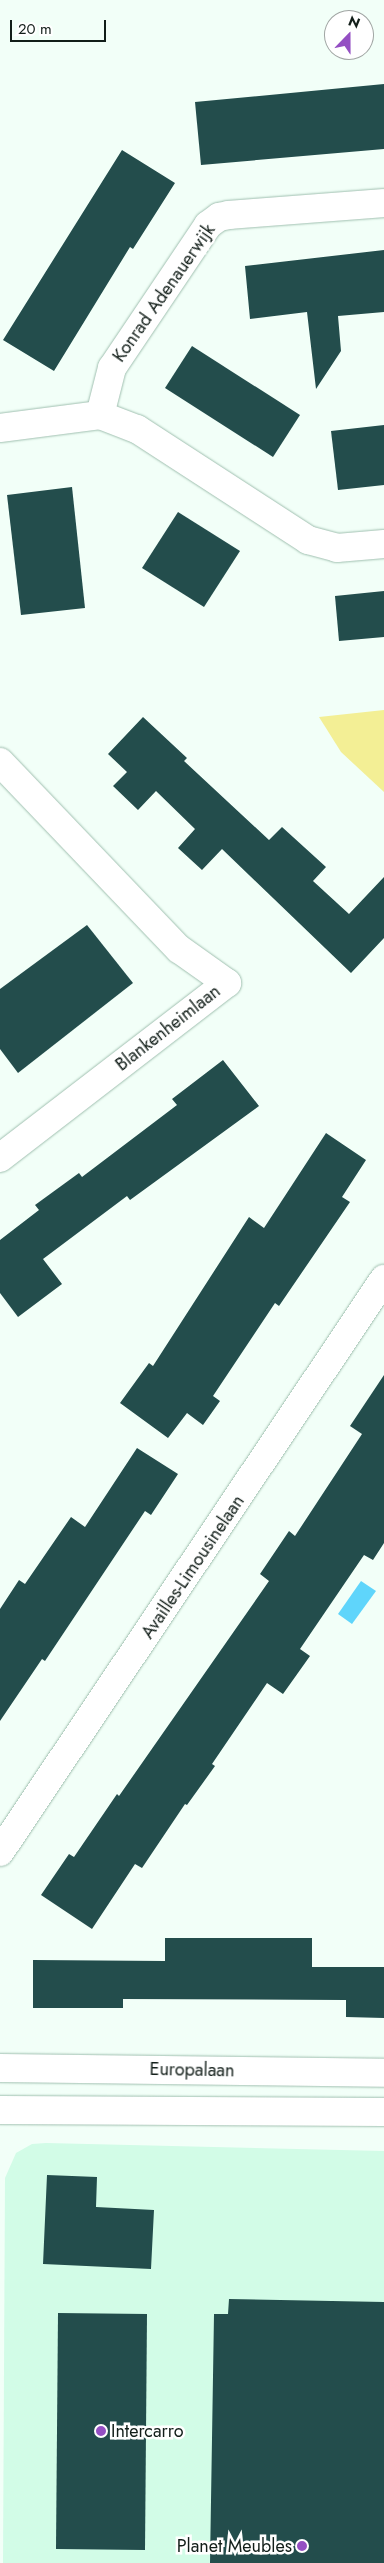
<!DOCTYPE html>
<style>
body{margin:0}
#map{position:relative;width:384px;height:2563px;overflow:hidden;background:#f2fff8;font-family:Jost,sans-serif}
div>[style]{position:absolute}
.built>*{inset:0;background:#d2fce7}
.green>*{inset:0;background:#f3ef95}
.water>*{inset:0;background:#5fd5fb}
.building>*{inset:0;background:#234d4c}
.roads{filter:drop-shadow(0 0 1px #a0c0b0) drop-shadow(0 0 1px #a0c0b0)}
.street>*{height:28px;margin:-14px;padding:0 14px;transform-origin:14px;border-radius:14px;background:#fff}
.dots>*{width:14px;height:14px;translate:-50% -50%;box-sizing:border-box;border:2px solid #fff;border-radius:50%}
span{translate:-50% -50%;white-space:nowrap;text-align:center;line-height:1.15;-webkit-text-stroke:5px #fff;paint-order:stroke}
.street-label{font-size:18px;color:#121e19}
.poi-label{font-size:18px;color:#121e19}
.left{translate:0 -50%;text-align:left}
.right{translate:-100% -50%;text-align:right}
.north{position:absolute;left:324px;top:10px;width:50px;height:50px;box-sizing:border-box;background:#fff;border:1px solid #a0a5a3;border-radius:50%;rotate:22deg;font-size:14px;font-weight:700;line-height:20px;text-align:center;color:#121e19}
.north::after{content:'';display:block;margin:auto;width:18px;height:22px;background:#944fc3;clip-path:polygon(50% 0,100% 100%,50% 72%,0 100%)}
.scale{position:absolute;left:10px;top:20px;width:96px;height:22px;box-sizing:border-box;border:2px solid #121e19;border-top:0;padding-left:6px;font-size:15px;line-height:18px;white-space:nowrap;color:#121e19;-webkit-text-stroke:4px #fff;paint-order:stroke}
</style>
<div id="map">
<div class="built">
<i style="clip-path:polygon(46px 2143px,384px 2151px,384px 2563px,3px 2563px,5px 2178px,16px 2153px,32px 2144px)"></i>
</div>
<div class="green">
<i style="clip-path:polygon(384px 710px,384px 792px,341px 752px,319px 717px)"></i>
</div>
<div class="water">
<i style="clip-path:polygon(361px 1581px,376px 1591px,352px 1624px,338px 1614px)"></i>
</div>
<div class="building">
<i style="clip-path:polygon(384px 84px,384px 149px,201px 165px,195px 102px)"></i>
<i style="clip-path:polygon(122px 150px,175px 183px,133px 249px,130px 247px,54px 371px,3px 340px)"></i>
<i style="clip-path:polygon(384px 250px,384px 312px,338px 316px,341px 351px,316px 389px,307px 312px,250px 319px,245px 266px)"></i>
<i style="clip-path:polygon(192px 346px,300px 415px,273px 457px,165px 388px)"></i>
<i style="clip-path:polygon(384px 425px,384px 485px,338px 490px,331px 431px)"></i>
<i style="clip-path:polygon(72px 487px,85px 608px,21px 615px,7px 495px)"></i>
<i style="clip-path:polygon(178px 512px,240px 551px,204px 607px,142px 568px)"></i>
<i style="clip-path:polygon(384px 591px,384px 637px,339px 641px,335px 596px)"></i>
<i style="clip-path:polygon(143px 717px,187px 758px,184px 761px,269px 840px,282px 827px,326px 867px,313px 881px,349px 914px,384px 877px,384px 938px,351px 973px,222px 849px,202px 870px,178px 848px,195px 829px,156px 791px,138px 810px,113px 786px,127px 772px,108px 754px)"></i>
<i style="clip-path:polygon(87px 925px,133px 983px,18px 1073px,0 1049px,0 989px)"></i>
<i style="clip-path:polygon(223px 1060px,259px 1106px,130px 1200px,127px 1196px,43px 1259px,62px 1284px,18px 1317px,0 1293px,0 1240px,39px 1210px,35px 1205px,79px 1173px,82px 1177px,177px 1105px,172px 1099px)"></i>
<i style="clip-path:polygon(326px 1133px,366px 1160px,342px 1197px,350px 1202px,279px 1306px,275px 1303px,213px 1396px,220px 1401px,203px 1425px,187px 1413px,168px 1438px,120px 1403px,149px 1363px,153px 1366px,249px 1217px,264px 1228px)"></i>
<i style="clip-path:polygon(384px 1375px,384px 1543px,373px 1560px,364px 1555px,300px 1649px,310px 1656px,283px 1694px,267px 1683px,212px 1764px,215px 1766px,187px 1805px,185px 1804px,142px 1868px,135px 1864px,92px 1929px,41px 1895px,69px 1854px,74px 1857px,117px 1794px,119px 1796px,269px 1581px,260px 1574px,289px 1531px,295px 1536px,362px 1434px,350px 1426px)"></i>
<i style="clip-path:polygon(137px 1448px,178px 1474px,151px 1515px,145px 1511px,45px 1661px,42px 1659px,0 1721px,0 1609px,19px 1580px,25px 1584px,71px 1517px,85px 1527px)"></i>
<i style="clip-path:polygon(165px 1938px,312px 1938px,312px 1967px,384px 1967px,384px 2018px,346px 2017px,346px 2000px,123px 1999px,123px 2008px,33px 2008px,33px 1960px,165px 1961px)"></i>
<i style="clip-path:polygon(47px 2175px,97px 2177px,96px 2207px,154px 2210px,151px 2269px,43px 2264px)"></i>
<i style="clip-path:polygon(229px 2299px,384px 2302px,384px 2563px,210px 2563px,214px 2314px,228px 2314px)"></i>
<i style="clip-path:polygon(58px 2313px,147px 2314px,145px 2550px,56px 2549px)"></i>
</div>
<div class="roads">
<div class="street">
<i style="left:100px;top:415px;width:49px;rotate:-75.7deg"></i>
<i style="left:112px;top:368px;width:172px;rotate:-56.1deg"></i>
<i style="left:208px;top:225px;width:14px;rotate:-36deg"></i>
<i style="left:219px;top:217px;width:10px;rotate:-11deg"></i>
<i style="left:229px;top:215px;width:155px;rotate:-4.4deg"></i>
<i style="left:0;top:428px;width:101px;rotate:-7.4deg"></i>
<i style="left:100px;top:415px;width:40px;rotate:21deg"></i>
<i style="left:137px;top:429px;width:204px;rotate:33deg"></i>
<i style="left:308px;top:540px;width:30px;rotate:15deg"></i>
<i style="left:337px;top:548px;width:47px;rotate:-4.9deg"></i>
<i style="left:0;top:762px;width:259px;rotate:46.3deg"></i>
<i style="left:179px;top:949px;width:59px;rotate:35.3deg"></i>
<i style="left:227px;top:983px;width:287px;rotate:142.4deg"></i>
<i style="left:0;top:1852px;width:690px;rotate:-56.17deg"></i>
<i style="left:0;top:2068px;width:384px;rotate:0.7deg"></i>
<i style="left:0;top:2110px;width:384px;rotate:0.3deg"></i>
</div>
</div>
<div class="dots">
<i style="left:101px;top:2431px;background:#944fc3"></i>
<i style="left:302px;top:2546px;background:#944fc3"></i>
</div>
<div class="street-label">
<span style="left:164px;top:293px;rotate:-55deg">Konrad Adenauerwijk</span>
<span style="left:168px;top:1028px;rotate:-38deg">Blankenheimlaan</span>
<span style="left:193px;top:1567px;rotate:-56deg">Availles-Limousinelaan</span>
<span style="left:192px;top:2070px;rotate:1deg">Europalaan</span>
</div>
<div class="poi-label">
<span class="left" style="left:111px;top:2431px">Intercarro</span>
<span class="right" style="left:292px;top:2546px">Planet Meubles</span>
</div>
<div class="north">N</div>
<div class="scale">20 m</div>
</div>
